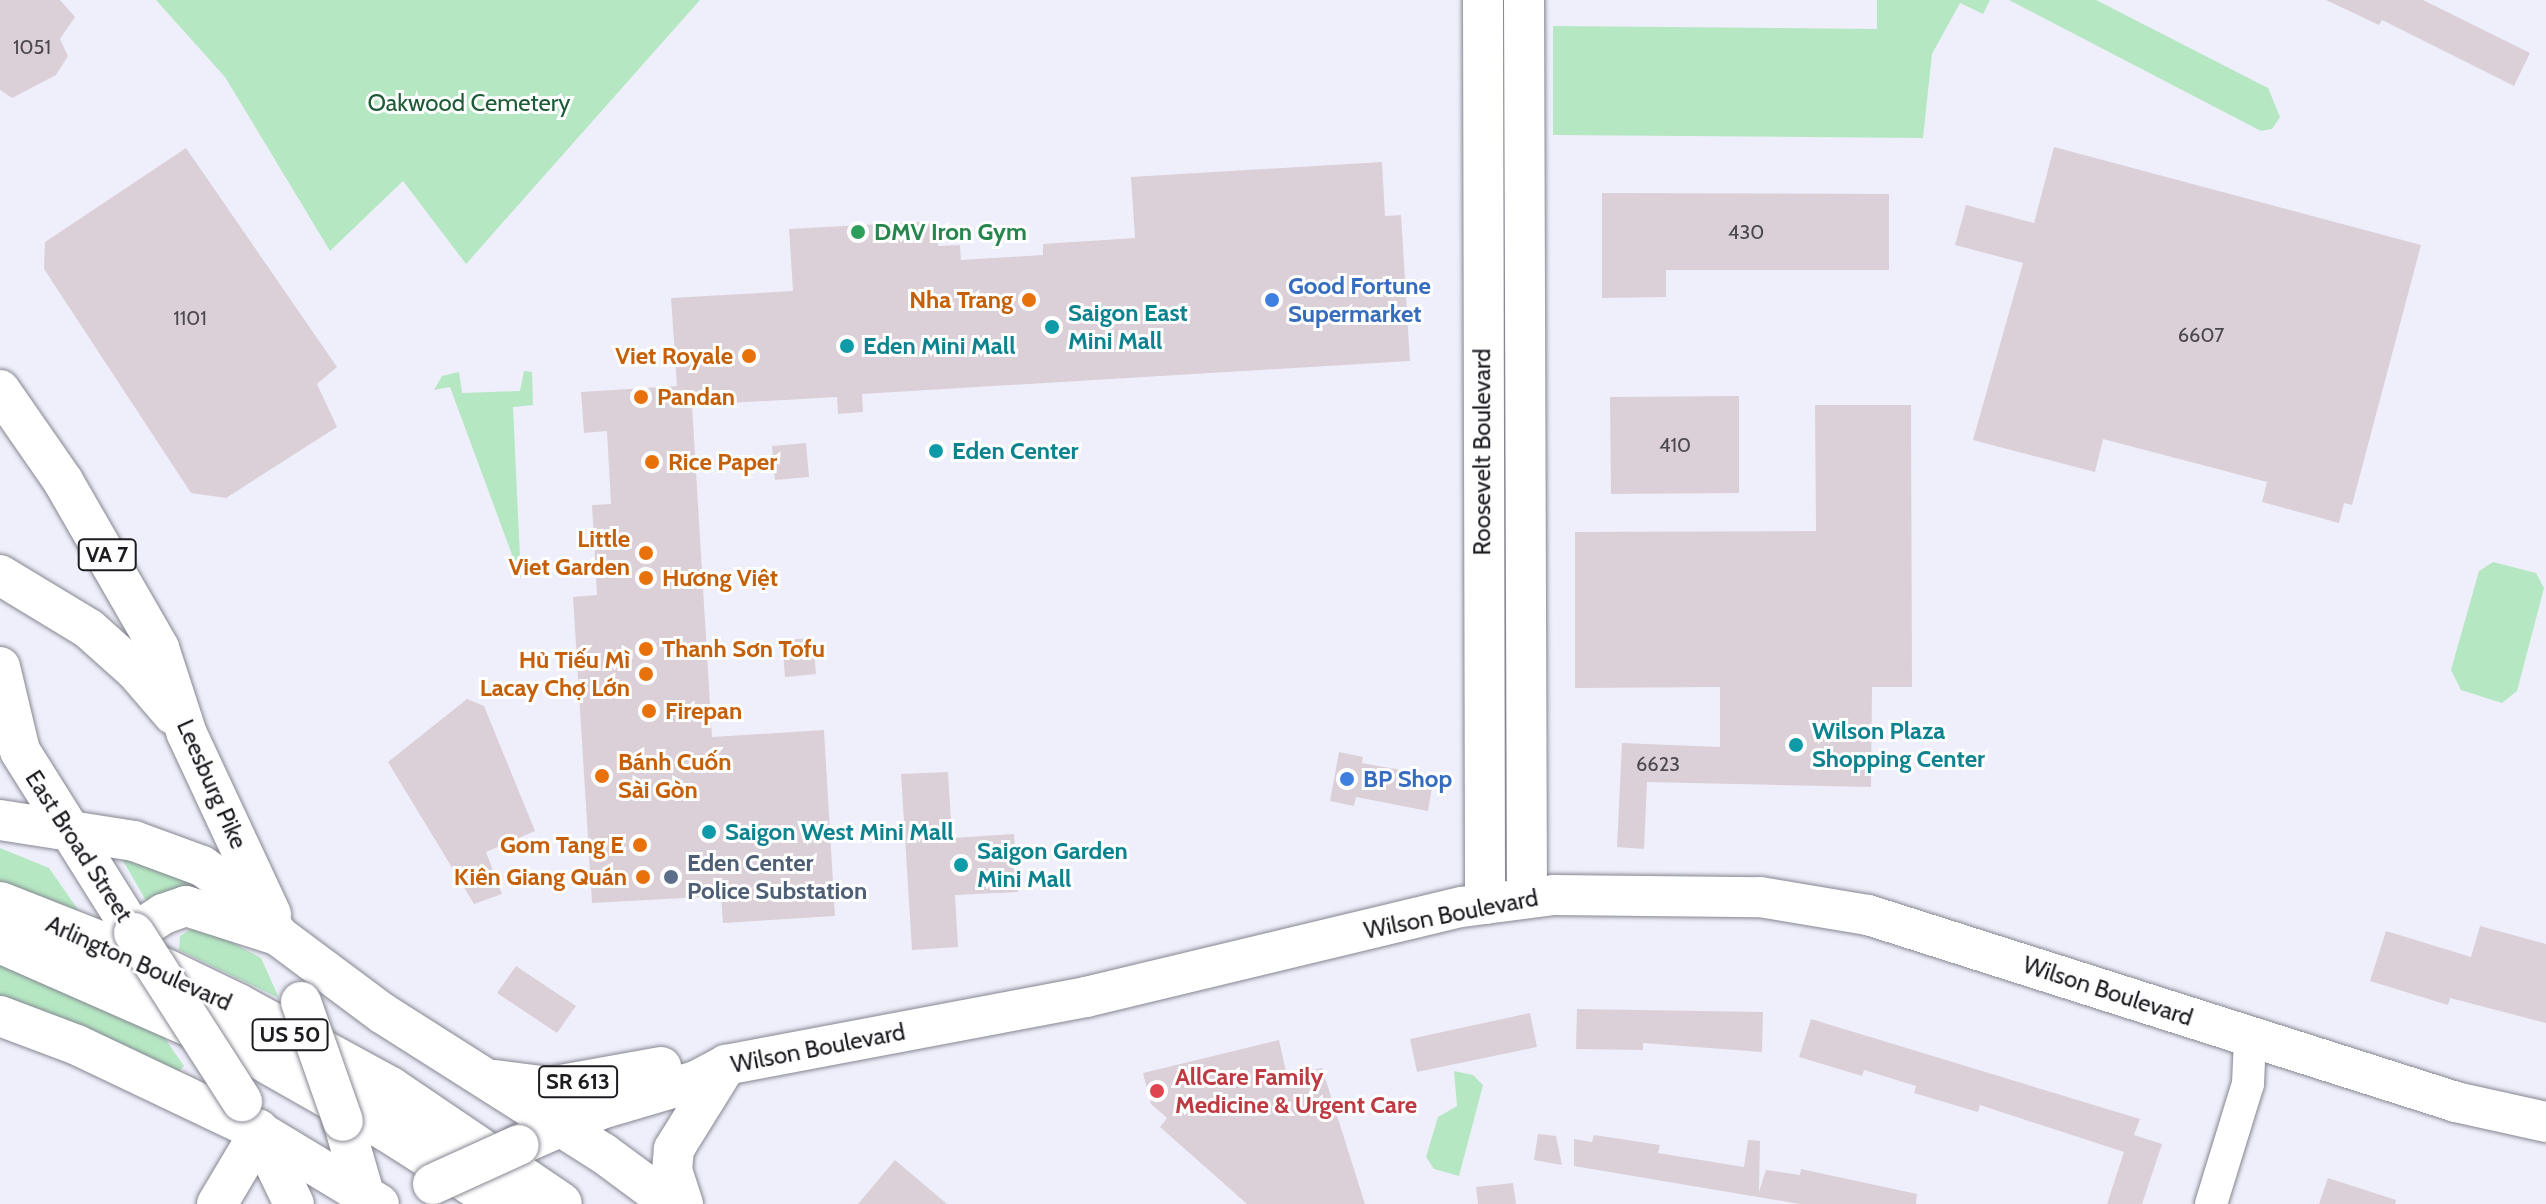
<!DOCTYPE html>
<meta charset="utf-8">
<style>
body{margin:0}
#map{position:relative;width:2546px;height:1204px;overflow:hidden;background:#efeffb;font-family:Cabin,sans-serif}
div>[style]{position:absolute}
.green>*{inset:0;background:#b5e7c3}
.building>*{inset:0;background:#dbd0d8}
.roads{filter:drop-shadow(0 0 2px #858690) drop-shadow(0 0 2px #858690)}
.minor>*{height:32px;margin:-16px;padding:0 16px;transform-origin:16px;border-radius:16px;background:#fff}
.major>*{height:40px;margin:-20px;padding:0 20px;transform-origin:20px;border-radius:20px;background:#fff}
.highway>*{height:44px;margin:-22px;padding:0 22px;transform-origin:22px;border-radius:22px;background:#fff}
.bridges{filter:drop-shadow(0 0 2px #858690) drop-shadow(0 0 2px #858690)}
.major-bridge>*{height:40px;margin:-20px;padding:0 20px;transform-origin:20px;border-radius:20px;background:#fff}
.dots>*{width:22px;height:22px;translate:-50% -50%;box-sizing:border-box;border:4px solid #fefefe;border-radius:50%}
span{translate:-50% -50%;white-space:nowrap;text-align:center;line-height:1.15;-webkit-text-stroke:6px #fefefe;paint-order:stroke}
.number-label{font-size:20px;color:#4b484e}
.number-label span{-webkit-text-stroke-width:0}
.shield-label span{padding:2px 6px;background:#fefefe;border:2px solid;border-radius:6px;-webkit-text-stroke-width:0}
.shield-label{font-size:22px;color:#1b1b20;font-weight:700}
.park-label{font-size:24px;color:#1d5b36}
.leisure-label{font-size:24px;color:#27864d;font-weight:700}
.left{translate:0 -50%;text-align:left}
.shop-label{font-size:24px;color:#366cbe;font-weight:700}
.food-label{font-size:24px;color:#c56008;font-weight:700}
.right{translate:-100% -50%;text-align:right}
.culture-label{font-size:24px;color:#0d838f;font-weight:700}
.street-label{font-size:24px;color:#1b1b20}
.service-label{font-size:24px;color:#4e5e75;font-weight:700}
.health-label{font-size:24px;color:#be3a42;font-weight:700}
</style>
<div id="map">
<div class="green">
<i style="clip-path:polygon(156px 0,700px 0,466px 264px,403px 181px,330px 251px,225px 77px)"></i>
<i style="clip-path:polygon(1877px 0,1990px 0,1983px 14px,1960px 3px,1932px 54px,1923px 138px,1553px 135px,1553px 26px,1877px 29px)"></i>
<i style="clip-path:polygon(2009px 0,2096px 0,2268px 88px,2280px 117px,2272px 129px,2261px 131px)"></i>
<i style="clip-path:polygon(524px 371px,532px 372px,533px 405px,513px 407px,521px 579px,450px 387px,434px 390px,442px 376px,459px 372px,462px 393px,520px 391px)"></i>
<i style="clip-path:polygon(2493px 562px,2536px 573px,2544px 588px,2517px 691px,2502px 703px,2461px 690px,2451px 670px,2479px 571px)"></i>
<i style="clip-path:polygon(0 848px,49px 868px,79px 911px,0 885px)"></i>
<i style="clip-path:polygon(118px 852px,220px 895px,148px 904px)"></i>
<i style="clip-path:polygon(191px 929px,209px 930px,261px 958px,279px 998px,179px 950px,180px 936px)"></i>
<i style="clip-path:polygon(0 962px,157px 1027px,184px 1066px,178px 1072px,0 998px)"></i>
<i style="clip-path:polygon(1454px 1071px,1473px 1075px,1483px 1085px,1459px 1176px,1434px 1169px,1426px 1157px,1438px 1117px,1457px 1106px)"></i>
</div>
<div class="building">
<i style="clip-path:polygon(0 0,60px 0,75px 17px,60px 39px,68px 56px,56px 75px,12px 98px,0 90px)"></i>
<i style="clip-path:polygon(2326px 0,2423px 0,2530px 53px,2514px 86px,2382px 20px,2379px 25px)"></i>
<i style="clip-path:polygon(2054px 147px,2421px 245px,2352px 505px,2344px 503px,2339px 523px,2262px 502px,2267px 482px,2103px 439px,2095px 472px,1973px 440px,2023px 263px,1955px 245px,1966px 205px,2034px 223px)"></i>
<i style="clip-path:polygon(186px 148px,337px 367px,317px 384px,337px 427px,226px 498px,191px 493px,44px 269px,45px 242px)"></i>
<i style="clip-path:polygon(1382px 162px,1385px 216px,1401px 215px,1410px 361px,862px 394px,863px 412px,838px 414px,837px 397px,692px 405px,712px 737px,824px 730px,835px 916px,723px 923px,721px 896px,592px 903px,573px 597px,597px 595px,592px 505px,611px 504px,607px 431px,584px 433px,581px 392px,677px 386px,671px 298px,793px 291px,789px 229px,937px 221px,938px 246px,960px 245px,961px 260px,1043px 255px,1043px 244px,1135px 238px,1131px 177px)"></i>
<i style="clip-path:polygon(1602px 193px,1889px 194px,1889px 270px,1666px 270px,1666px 297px,1602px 298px)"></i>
<i style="clip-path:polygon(1739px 396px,1739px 493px,1611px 494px,1610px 397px)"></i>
<i style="clip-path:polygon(1815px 405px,1911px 405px,1912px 687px,1872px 687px,1871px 787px,1647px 782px,1644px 849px,1617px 847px,1622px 743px,1720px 747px,1720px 687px,1575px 688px,1575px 532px,1816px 531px)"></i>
<i style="clip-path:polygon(806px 443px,809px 477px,775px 480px,772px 446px)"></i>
<i style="clip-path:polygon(813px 638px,816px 674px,785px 677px,782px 640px)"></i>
<i style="clip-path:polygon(467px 699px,484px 706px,535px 831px,486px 852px,502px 894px,474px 904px,388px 762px)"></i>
<i style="clip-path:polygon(1339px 752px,1363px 757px,1362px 763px,1434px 776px,1428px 811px,1356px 797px,1354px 806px,1330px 801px)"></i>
<i style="clip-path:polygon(948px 772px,952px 838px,1014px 834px,1018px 892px,955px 895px,958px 947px,912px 950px,901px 774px)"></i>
<i style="clip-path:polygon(2480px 926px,2546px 944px,2546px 1023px,2450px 998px,2448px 1005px,2370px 981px,2386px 931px,2471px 957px)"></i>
<i style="clip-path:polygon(516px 966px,576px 1006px,557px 1033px,497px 993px)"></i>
<i style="clip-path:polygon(1577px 1009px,1763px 1012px,1762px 1052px,1643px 1043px,1643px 1050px,1576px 1049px)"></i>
<i style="clip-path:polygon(1530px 1013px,1537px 1047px,1417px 1072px,1410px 1039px)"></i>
<i style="clip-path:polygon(1811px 1019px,2140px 1119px,2134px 1135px,2162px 1144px,2142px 1204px,2107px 1204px,2124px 1152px,1980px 1105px,1978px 1112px,1914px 1093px,1916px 1086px,1864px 1070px,1862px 1076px,1799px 1057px)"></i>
<i style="clip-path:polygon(1279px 1040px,1287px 1076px,1322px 1068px,1365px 1204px,1247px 1204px,1160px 1127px,1167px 1118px,1151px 1104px,1143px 1073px)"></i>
<i style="clip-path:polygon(1538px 1134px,1556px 1136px,1562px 1165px,1534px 1160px)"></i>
<i style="clip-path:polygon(1594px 1135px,1660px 1145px,1658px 1153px,1744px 1167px,1748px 1140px,1760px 1141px,1759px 1192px,1766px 1170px,1800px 1175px,1801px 1169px,1917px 1194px,1916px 1204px,1800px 1204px,1574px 1166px,1574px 1139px,1592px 1142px)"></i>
<i style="clip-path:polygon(895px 1160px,947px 1204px,858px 1204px)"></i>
<i style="clip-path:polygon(2328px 1178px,2396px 1200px,2395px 1204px,2319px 1204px)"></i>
<i style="clip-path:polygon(1513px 1183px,1516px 1204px,1478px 1204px,1476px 1187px)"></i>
</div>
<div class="roads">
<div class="minor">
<i style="left:2211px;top:1204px;width:126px;rotate:-72.9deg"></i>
<i style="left:2248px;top:1084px;width:45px;rotate:-87.5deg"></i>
</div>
<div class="major">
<i style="left:1483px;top:0;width:904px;rotate:89.87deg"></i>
<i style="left:1524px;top:0;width:897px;rotate:89.81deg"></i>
<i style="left:0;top:390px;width:111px;rotate:55.3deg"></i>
<i style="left:63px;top:481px;width:193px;rotate:60.1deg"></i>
<i style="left:159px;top:648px;width:90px;rotate:72deg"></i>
<i style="left:187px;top:734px;width:199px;rotate:65deg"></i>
<i style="left:0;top:575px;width:104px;rotate:31.2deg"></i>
<i style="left:89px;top:629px;width:63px;rotate:41.8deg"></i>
<i style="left:136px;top:671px;width:57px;rotate:49.3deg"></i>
<i style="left:0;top:667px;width:86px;rotate:76.6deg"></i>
<i style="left:20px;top:751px;width:215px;rotate:57.9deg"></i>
<i style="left:134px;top:933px;width:35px;rotate:-33deg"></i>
<i style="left:163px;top:914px;width:24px;rotate:-19deg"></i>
<i style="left:186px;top:906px;width:91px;rotate:17.8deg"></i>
<i style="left:0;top:820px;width:136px;rotate:8.9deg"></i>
<i style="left:134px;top:841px;width:72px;rotate:20.2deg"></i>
<i style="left:202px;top:866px;width:52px;rotate:35.5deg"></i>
<i style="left:244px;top:896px;width:55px;rotate:48.7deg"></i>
<i style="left:280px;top:937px;width:127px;rotate:36.7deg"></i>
<i style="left:382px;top:1013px;width:262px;rotate:32.4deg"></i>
<i style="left:603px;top:1153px;width:86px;rotate:36.5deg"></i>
<i style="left:0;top:1016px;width:82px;rotate:20.6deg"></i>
<i style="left:77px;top:1045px;width:203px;rotate:25.4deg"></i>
<i style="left:260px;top:1132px;width:139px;rotate:31.2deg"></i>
<i style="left:495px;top:1080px;width:55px;rotate:7.3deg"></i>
<i style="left:550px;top:1087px;width:113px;rotate:-10.2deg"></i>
<i style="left:343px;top:1121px;width:86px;rotate:73.9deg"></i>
<i style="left:258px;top:1129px;width:83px;rotate:64.4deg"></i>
<i style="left:519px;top:1145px;width:90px;rotate:-23.7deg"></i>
<i style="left:601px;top:1109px;width:99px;rotate:-16.4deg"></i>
<i style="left:696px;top:1081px;width:34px;rotate:-28deg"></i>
<i style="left:726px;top:1065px;width:366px;rotate:-10.7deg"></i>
<i style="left:1086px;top:997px;width:387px;rotate:-13.5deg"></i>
<i style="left:1462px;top:907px;width:93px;rotate:-7.4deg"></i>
<i style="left:1554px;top:895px;width:206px;rotate:0.6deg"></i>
<i style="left:1760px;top:897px;width:109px;rotate:9.5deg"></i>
<i style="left:1868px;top:915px;width:617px;rotate:17.64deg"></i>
<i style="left:2456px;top:1102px;width:92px;rotate:12.5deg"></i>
<i style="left:217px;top:1204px;width:84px;rotate:-59.2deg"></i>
<i style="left:683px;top:1204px;width:35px;rotate:-108deg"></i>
<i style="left:672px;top:1171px;width:22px;rotate:-85deg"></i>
<i style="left:674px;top:1149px;width:99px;rotate:-58.2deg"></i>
</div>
<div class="highway">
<i style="left:0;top:904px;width:156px;rotate:21.5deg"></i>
<i style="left:145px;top:961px;width:103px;rotate:25.8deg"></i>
<i style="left:238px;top:1006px;width:173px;rotate:28.6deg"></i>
<i style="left:390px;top:1089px;width:205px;rotate:34.1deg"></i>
<i style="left:0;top:941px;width:266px;rotate:23.7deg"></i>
<i style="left:244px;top:1048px;width:168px;rotate:29.6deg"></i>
<i style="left:390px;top:1131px;width:135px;rotate:32.6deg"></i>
</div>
</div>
<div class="bridges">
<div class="major-bridge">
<i style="left:134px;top:933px;width:200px;rotate:57.3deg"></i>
<i style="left:301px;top:1002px;width:126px;rotate:70.6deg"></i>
<i style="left:433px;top:1184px;width:94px;rotate:-24.4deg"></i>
</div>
</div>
<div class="dots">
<i style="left:858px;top:232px;background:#2e9e5b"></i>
<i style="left:1029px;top:300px;background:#e8710a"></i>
<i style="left:1272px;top:300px;background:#3f7fe0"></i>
<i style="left:1052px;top:327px;background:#0f9aa8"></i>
<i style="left:847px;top:346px;background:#0f9aa8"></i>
<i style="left:749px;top:356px;background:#e8710a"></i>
<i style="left:641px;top:397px;background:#e8710a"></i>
<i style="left:936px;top:451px;background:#0f9aa8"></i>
<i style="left:652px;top:462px;background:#e8710a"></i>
<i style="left:646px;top:553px;background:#e8710a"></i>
<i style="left:646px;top:578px;background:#e8710a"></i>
<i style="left:646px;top:649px;background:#e8710a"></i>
<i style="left:646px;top:674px;background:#e8710a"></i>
<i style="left:649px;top:711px;background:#e8710a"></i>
<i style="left:1796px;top:745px;background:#0f9aa8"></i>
<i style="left:602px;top:776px;background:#e8710a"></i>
<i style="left:1347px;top:779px;background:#3f7fe0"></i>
<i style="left:709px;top:832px;background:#0f9aa8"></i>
<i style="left:640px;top:845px;background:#e8710a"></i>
<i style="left:961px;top:865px;background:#0f9aa8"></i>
<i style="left:643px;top:877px;background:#e8710a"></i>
<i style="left:671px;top:877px;background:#5c6f8a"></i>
<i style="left:1157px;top:1091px;background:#e0444e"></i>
</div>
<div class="number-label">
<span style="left:32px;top:47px">1051</span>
<span style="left:1746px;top:232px">430</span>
<span style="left:190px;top:318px">1101</span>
<span style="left:2201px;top:335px">6607</span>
<span style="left:1675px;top:445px">410</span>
<span style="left:1658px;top:764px">6623</span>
</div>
<div class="shield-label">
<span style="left:107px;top:555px">VA 7</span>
<span style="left:290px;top:1035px">US 50</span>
<span style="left:578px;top:1082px">SR 613</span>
</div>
<div class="park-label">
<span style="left:469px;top:103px">Oakwood Cemetery</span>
</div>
<div class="leisure-label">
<span class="left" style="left:874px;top:232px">DMV Iron Gym</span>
</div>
<div class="shop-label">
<span class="left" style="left:1288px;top:300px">Good Fortune<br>Supermarket</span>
<span class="left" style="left:1363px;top:779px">BP Shop</span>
</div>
<div class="food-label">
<span class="right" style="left:1013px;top:300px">Nha Trang</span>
<span class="right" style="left:733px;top:356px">Viet Royale</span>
<span class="left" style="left:657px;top:397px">Pandan</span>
<span class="left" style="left:668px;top:462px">Rice Paper</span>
<span class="right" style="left:630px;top:553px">Little<br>Viet Garden</span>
<span class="left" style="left:662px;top:578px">Hương Việt</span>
<span class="left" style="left:662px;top:649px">Thanh Sơn Tofu</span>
<span class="right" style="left:630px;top:674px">Hủ Tiếu Mì<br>Lacay Chợ Lớn</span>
<span class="left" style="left:665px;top:711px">Firepan</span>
<span class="left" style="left:618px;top:776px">Bánh Cuốn<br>Sài Gòn</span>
<span class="right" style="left:624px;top:845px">Gom Tang E</span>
<span class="right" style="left:627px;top:877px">Kiên Giang Quán</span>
</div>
<div class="culture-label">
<span class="left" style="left:1068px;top:327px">Saigon East<br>Mini Mall</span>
<span class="left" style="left:863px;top:346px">Eden Mini Mall</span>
<span class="left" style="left:952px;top:451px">Eden Center</span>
<span class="left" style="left:1812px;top:745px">Wilson Plaza<br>Shopping Center</span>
<span class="left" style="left:725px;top:832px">Saigon West Mini Mall</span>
<span class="left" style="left:977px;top:865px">Saigon Garden<br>Mini Mall</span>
</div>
<div class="street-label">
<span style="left:1482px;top:452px;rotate:-90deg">Roosevelt Boulevard</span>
<span style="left:212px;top:784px;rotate:66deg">Leesburg Pike</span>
<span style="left:79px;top:846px;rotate:57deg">East Broad Street</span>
<span style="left:1451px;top:914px;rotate:-11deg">Wilson Boulevard</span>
<span style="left:139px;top:963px;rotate:24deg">Arlington Boulevard</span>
<span style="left:2108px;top:991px;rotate:18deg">Wilson Boulevard</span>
<span style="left:818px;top:1048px;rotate:-11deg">Wilson Boulevard</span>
</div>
<div class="service-label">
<span class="left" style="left:687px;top:877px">Eden Center<br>Police Substation</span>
</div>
<div class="health-label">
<span class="left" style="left:1175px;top:1091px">AllCare Family<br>Medicine &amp; Urgent Care</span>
</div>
</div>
